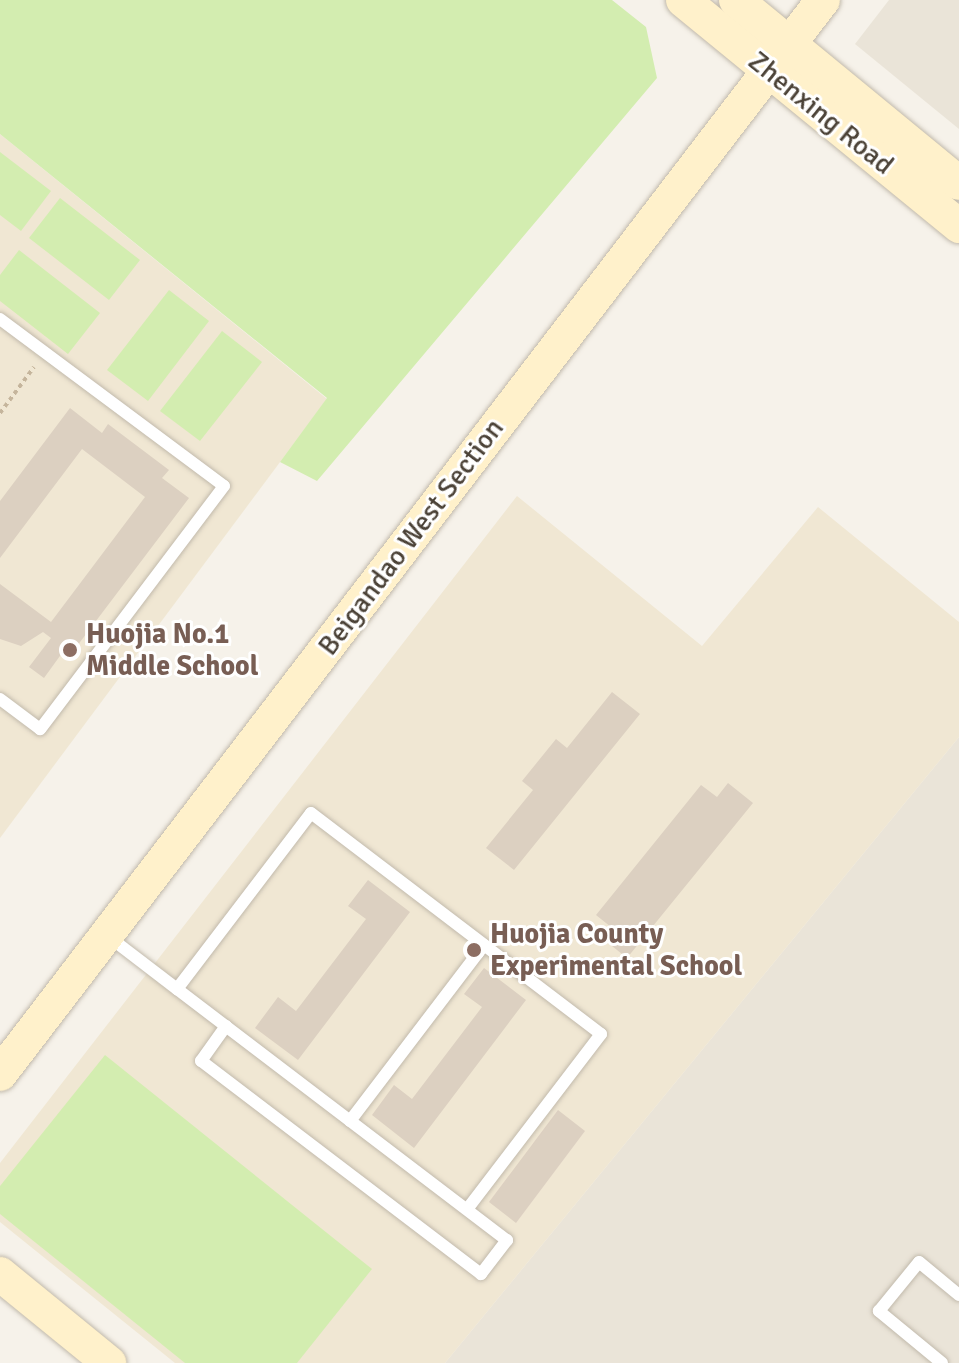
<!DOCTYPE html>
<style>
body{margin:0}
#map{position:relative;width:959px;height:1363px;overflow:hidden;background:#f6f2ea;font-family:Signika,sans-serif}
div>[style]{position:absolute}
.residential>*{inset:0;background:#eae4d8}
.education>*{inset:0;background:#f0e7d3}
.green>*{inset:0;background:#d3edb0}
.building>*{inset:0;background:#dcd0c1}
.path>*{height:4px;margin-top:-2px;transform-origin:0;background:repeating-linear-gradient(90deg,#c5b59c 0 4px,transparent 0 8px)}
.roads{filter:drop-shadow(0 0 2px #c2baac) drop-shadow(0 0 2px #c2baac)}
.lane>*{height:12px;margin:-6px;padding:0 6px;transform-origin:6px;border-radius:6px;background:#fff}
.secondary>*{height:34px;margin:-17px;padding:0 17px;transform-origin:17px;border-radius:17px;background:#fff1cb}
.dots>*{width:22px;height:22px;translate:-50% -50%;box-sizing:border-box;border:4px solid #fff;border-radius:50%}
span{translate:-50% -50%;white-space:nowrap;text-align:center;line-height:1.15;-webkit-text-stroke:6px #fff;paint-order:stroke}
.street-label{font-size:28px;color:#4b4237}
.education-label{font-size:28px;color:#785e54;font-weight:700}
.left{translate:0 -50%;text-align:left}
</style>
<div id="map">
<div class="residential">
<i style="clip-path:polygon(889px 0,959px 0,959px 129px,855px 44px)"></i>
<i style="clip-path:polygon(959px 737px,959px 1363px,445px 1363px)"></i>
</div>
<div class="education">
<i style="clip-path:polygon(0 134px,327px 399px,0 838px)"></i>
<i style="clip-path:polygon(517px 496px,702px 646px,818px 507px,959px 622px,959px 737px,445px 1363px,175px 1363px,0 1222px,0 1163px)"></i>
</div>
<div class="green">
<i style="clip-path:polygon(0 0,612px 0,646px 27px,657px 78px,317px 481px,280px 462px,327px 398px,0 134px)"></i>
<i style="clip-path:polygon(0 152px,51px 191px,21px 231px,0 215px)"></i>
<i style="clip-path:polygon(60px 198px,140px 260px,109px 300px,29px 238px)"></i>
<i style="clip-path:polygon(19px 250px,100px 313px,68px 354px,0 301px,0 275px)"></i>
<i style="clip-path:polygon(169px 290px,209px 321px,148px 401px,107px 370px)"></i>
<i style="clip-path:polygon(222px 331px,262px 362px,200px 441px,160px 411px)"></i>
<i style="clip-path:polygon(105px 1055px,372px 1269px,297px 1363px,185px 1363px,0 1214px,0 1186px)"></i>
</div>
<div class="building">
<i style="clip-path:polygon(70px 408px,102px 433px,108px 424px,169px 470px,162px 478px,189px 498px,71px 654px,65px 649px,44px 678px,29px 667px,51px 638px,43px 632px,21px 646px,0 639px,0 584px,51px 622px,145px 497px,82px 449px,0 558px,0 501px)"></i>
<i style="clip-path:polygon(612px 692px,640px 714px,514px 870px,486px 848px,533px 790px,522px 781px,556px 739px,567px 748px)"></i>
<i style="clip-path:polygon(728px 783px,753px 803px,627px 958px,602px 938px,611px 927px,596px 915px,701px 785px,717px 797px)"></i>
<i style="clip-path:polygon(368px 880px,410px 912px,298px 1060px,255px 1028px,278px 997px,296px 1011px,366px 919px,348px 906px)"></i>
<i style="clip-path:polygon(484px 968px,526px 1000px,414px 1148px,372px 1115px,394px 1085px,412px 1099px,482px 1007px,464px 994px)"></i>
<i style="clip-path:polygon(558px 1110px,585px 1131px,516px 1223px,489px 1202px)"></i>
</div>
<div class="path">
<i style="left:0;top:413px;width:57px;rotate:-53.5deg"></i>
</div>
<div class="roads">
<div class="lane">
<i style="left:0;top:319px;width:279px;rotate:36.7deg"></i>
<i style="left:224px;top:486px;width:305px;rotate:127.1deg"></i>
<i style="left:40px;top:729px;width:50px;rotate:-143.1deg"></i>
<i style="left:109px;top:937px;width:86px;rotate:37.4deg"></i>
<i style="left:177px;top:989px;width:415px;rotate:37.3deg"></i>
<i style="left:507px;top:1240px;width:43px;rotate:127.4deg"></i>
<i style="left:481px;top:1274px;width:352px;rotate:-142.7deg"></i>
<i style="left:201px;top:1061px;width:43px;rotate:-54.5deg"></i>
<i style="left:177px;top:989px;width:221px;rotate:-52.7deg"></i>
<i style="left:311px;top:813px;width:218px;rotate:37.3deg"></i>
<i style="left:484px;top:945px;width:147px;rotate:37.3deg"></i>
<i style="left:601px;top:1034px;width:220px;rotate:127.4deg"></i>
<i style="left:350px;top:1121px;width:221px;rotate:-52.7deg"></i>
<i style="left:942px;top:1363px;width:82px;rotate:-140.5deg"></i>
<i style="left:879px;top:1311px;width:63px;rotate:-50.8deg"></i>
<i style="left:919px;top:1262px;width:52px;rotate:39.5deg"></i>
</div>
<div class="secondary">
<i style="left:683px;top:0;width:357px;rotate:39.3deg"></i>
<i style="left:736px;top:0;width:288px;rotate:39.4deg"></i>
<i style="left:0;top:1074px;width:1353px;rotate:-52.54deg"></i>
<i style="left:0;top:1274px;width:141px;rotate:39.2deg"></i>
</div>
</div>
<div class="dots">
<i style="left:70px;top:650px;background:#8d6e63"></i>
<i style="left:474px;top:950px;background:#8d6e63"></i>
</div>
<div class="street-label">
<span style="left:821px;top:113px;rotate:39deg">Zhenxing Road</span>
<span style="left:411px;top:537px;rotate:-53deg">Beigandao West Section</span>
</div>
<div class="education-label">
<span class="left" style="left:86px;top:650px">Huojia No.1<br>Middle School</span>
<span class="left" style="left:490px;top:950px">Huojia County<br>Experimental School</span>
</div>
</div>
